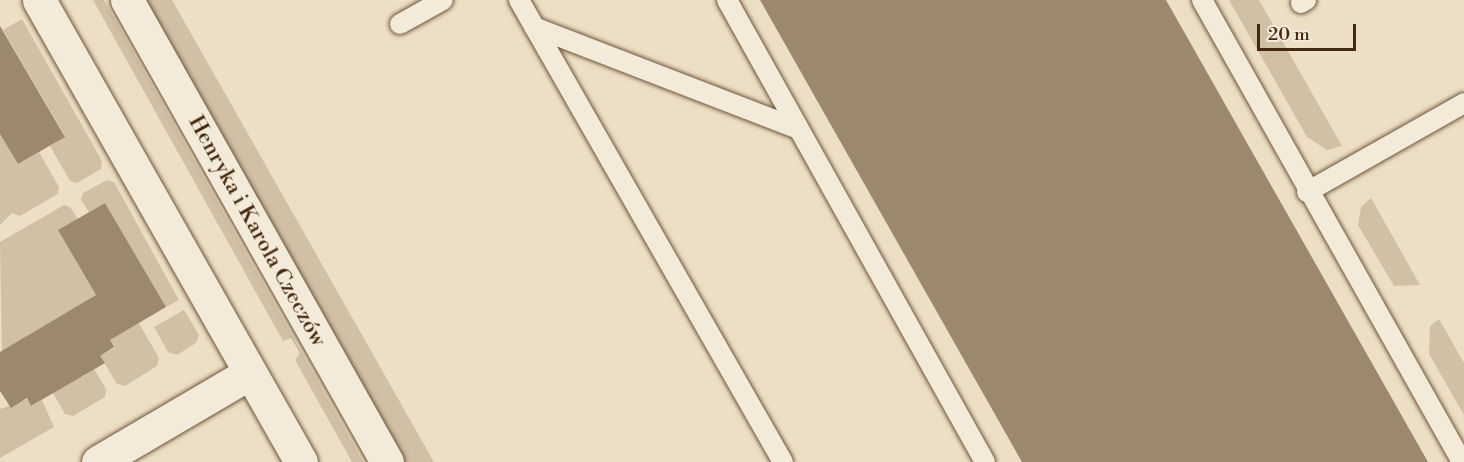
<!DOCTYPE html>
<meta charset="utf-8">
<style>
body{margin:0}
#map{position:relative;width:1464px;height:462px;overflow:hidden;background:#eddfc5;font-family:"Libre Bodoni",serif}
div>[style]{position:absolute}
.green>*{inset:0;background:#d0c0a6}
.building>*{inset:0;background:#9c886d}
.roads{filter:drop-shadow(0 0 2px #6e563c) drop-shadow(0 0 2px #6e563c)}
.service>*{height:20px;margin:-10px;padding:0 10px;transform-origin:10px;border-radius:10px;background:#f3ead9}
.minor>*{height:33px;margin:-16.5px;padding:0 16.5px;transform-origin:16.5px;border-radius:16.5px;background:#f3ead9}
span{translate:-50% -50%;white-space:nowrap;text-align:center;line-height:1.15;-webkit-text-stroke:5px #f3ead9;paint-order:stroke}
.street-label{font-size:22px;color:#44290e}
.scale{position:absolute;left:1257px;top:24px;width:99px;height:27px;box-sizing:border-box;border:3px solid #44290e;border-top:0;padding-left:8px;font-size:18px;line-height:21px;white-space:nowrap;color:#44290e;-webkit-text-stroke:4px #f3ead9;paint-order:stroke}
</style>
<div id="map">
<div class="green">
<i style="clip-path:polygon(93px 0,104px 0,363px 462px,352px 462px,295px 360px,300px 353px,291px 338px,283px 341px)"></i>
<i style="clip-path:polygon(146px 0,172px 0,434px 462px,405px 462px)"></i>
<i style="clip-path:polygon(1229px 0,1259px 0,1342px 146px,1327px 150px,1307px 137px)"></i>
<i style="clip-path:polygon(22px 19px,102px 161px,101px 169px,77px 183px,70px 181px,50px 146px,65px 136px,3px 30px)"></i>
<i style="clip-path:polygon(0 134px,18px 164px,39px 152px,59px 187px,58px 194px,20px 216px,12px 213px,0 225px)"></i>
<i style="clip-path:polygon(107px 180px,114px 182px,179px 300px,166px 307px,105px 203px,89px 212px,81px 200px,83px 193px)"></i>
<i style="clip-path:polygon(1371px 198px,1420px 285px,1394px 286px,1358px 225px,1361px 207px)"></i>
<i style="clip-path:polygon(64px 205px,70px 207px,78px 219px,58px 230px,96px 295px,2px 354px,0 242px)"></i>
<i style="clip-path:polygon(184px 310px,199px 335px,196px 343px,177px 355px,168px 352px,154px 327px)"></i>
<i style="clip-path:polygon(1439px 319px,1464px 363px,1464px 415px,1429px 354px,1430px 326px)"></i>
<i style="clip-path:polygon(137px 320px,159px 358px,157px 366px,125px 386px,117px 384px,100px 356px,114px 348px,108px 337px)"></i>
<i style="clip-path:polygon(78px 369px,82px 377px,94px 369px,106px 389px,105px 397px,73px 416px,65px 414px,53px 393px)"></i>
<i style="clip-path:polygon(27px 399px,32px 406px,42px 400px,54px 427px,0 458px,0 409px)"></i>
</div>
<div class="building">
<i style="clip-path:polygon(760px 0,1166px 0,1428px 462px,1022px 462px)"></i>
<i style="clip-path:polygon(0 26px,65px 137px,18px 164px,0 134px)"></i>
<i style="clip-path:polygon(105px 203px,166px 307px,110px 340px,114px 347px,100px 356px,105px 363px,31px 406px,27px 398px,11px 408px,0 391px,0 352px,96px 295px,58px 230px)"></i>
</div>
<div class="roads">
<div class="service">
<i style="left:519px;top:0;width:532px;rotate:60.26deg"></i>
<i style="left:727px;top:0;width:529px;rotate:60.82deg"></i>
<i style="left:1202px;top:0;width:530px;rotate:60.63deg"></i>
<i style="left:1301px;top:3px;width:6px;rotate:-31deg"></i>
<i style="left:400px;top:24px;width:49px;rotate:-29.2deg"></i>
<i style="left:534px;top:27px;width:284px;rotate:21.1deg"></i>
<i style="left:1307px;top:192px;width:180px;rotate:-29.5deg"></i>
</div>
<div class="minor">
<i style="left:39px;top:0;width:531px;rotate:60.44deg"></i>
<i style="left:127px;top:0;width:530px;rotate:60.63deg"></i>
<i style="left:98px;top:462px;width:176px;rotate:-30.4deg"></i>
</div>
</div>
<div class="street-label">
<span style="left:257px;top:231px;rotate:61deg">Henryka i Karola Czeczów</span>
</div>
<div class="scale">20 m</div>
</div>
